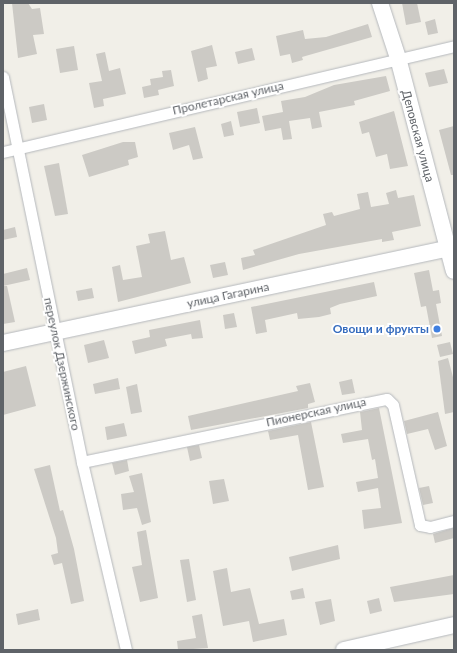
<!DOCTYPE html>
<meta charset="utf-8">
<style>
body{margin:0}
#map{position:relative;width:457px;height:653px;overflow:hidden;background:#f1efe8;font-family:Lato,sans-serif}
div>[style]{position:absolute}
.building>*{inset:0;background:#cccac5}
.roads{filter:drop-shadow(0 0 1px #b5b8bc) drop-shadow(0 0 1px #b5b8bc)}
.street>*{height:11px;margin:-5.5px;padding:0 5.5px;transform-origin:5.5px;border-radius:5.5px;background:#fff}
.secondary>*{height:16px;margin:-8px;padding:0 8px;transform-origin:8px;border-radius:8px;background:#fff}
.dots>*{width:11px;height:11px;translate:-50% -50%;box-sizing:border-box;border:2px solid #fff;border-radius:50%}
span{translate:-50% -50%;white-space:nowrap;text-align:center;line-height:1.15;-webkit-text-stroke:4px #fff;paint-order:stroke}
.street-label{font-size:12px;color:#5f6368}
.shop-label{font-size:12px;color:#366cbe;font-weight:700}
.right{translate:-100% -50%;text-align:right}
.frame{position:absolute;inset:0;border:4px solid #5f6368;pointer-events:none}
</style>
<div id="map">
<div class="building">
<i style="clip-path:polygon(12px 3px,28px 3px,32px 9px,40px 8px,44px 34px,33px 35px,37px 54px,18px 58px)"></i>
<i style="clip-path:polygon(402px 3px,417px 3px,421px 22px,406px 25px)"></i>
<i style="clip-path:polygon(435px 19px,438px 33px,428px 35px,425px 22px)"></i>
<i style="clip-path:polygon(368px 24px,372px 37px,302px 57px,303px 60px,292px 63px,290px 54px,280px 56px,276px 36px,303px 30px,305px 39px,326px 37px)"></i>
<i style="clip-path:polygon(212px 45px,217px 66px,206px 68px,208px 79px,198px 82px,191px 51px)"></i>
<i style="clip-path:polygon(74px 46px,78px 70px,60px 73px,56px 49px)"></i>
<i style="clip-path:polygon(252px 48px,255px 60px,238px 64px,235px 52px)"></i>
<i style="clip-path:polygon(105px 52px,109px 71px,120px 68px,126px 94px,103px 99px,104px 106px,94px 108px,89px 83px,102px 81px,96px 54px)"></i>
<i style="clip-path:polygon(444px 69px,448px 83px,429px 87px,425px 73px)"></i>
<i style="clip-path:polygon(171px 70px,174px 86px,158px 90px,159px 95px,144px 98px,142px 87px,151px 85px,150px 79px,163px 77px,162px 71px)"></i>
<i style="clip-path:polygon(386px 76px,390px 91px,354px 101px,355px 105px,319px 112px,322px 127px,312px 129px,310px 118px,289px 121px,292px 139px,283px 140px,281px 128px,265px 131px,262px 116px,283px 112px,281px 101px,305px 97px,334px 85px)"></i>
<i style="clip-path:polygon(44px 104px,47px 120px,32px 123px,29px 107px)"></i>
<i style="clip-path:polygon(257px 108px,260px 123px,240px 127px,237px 112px)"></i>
<i style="clip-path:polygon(394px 111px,408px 166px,390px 169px,387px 154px,376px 157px,369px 132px,362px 134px,359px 122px)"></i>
<i style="clip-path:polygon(231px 121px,234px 135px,224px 137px,221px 124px)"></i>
<i style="clip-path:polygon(454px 126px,454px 175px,451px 175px,439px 130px)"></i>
<i style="clip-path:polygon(195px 127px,203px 158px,193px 160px,189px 145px,173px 150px,169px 133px)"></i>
<i style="clip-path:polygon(123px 142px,135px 142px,138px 157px,128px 160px,129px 165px,89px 177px,82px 155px)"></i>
<i style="clip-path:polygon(59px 163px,68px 214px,55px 216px,44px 166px)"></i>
<i style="clip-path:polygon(396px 190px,398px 198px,414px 195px,421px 226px,392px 232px,394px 240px,382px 242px,382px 239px,299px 254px,243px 270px,241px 258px,255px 255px,253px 250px,326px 225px,323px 214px,332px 212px,334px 216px,360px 209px,357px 194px,368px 192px,371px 207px,389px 204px,386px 193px)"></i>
<i style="clip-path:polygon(15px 227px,17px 237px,3px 240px,3px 230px)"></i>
<i style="clip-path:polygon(165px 231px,171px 260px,184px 257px,191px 283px,118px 302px,112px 267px,120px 265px,123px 280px,142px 277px,136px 246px,150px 243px,148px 234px)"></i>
<i style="clip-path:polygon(225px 262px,228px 275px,213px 278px,210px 265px)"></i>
<i style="clip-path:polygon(27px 268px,30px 280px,3px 286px,3px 274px)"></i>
<i style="clip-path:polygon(429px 270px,433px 291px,439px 290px,441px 303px,436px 304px,442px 336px,432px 338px,426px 306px,421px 307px,414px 273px)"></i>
<i style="clip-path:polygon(374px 282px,377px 296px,340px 304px,330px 308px,331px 314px,319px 317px,298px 319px,297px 313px,265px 320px,267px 332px,256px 334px,251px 307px)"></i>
<i style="clip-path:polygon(3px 286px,7px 286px,15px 322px,3px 324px)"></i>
<i style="clip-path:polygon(92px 288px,94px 298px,78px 301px,76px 291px)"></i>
<i style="clip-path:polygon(234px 313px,237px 327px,225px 329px,223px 315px)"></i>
<i style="clip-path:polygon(200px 320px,203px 338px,192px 339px,191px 334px,165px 339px,167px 346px,135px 354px,132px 341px,150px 337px,149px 330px)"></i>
<i style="clip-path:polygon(104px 340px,109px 358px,88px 363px,84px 345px)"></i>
<i style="clip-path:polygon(450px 342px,453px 354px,440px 357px,437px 345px)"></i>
<i style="clip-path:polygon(448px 358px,454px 381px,454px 412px,445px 414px,438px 361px)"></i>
<i style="clip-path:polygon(26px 366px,36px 406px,3px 415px,3px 372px)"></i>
<i style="clip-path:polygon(118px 378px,120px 389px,95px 394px,93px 384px)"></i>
<i style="clip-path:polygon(352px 379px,355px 393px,342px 395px,339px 382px)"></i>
<i style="clip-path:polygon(310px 383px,315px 402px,308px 404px,308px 408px,191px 430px,188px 416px,298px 391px,296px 386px)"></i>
<i style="clip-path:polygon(137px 384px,142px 412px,131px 414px,126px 387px)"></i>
<i style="clip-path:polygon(379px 408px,402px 523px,364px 529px,362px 510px,381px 508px,378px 488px,358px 492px,356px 482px,378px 478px,375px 459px,372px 460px,368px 439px,343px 443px,341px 434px,362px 430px,360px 412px)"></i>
<i style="clip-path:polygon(438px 412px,447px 446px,435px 450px,428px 429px,407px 434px,404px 421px)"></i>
<i style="clip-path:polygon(311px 422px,324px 487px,308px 490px,298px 435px,270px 440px,268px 431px)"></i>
<i style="clip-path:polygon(124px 423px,127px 436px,107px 440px,105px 427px)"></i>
<i style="clip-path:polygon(199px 445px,202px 458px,190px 461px,187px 447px)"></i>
<i style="clip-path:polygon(127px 460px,129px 471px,115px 475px,112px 463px)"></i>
<i style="clip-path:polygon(50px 465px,60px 511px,63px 510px,74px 549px,84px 601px,71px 604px,62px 563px,54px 565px,51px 555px,58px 553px,56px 538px,34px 469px)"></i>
<i style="clip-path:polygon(142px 473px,151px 522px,142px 525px,137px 508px,123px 510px,121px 494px,134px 492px,129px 476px)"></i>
<i style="clip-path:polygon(224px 479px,229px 501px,213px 504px,209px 481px)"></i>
<i style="clip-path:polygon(429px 486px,433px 503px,423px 505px,419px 488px)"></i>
<i style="clip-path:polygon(453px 528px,454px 538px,435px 543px,433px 534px)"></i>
<i style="clip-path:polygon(146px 530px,158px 598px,140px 602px,132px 567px,142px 565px,137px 532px)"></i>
<i style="clip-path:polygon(338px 545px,340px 559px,292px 571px,289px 557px)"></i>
<i style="clip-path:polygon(189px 559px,196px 600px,187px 602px,180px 560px)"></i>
<i style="clip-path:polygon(227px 568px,231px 592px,250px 588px,259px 624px,284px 619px,287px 635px,253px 642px,249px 621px,223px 626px,213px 571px)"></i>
<i style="clip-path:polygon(454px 575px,454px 594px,394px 602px,390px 587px)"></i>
<i style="clip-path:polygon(303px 588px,305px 598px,292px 600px,290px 591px)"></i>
<i style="clip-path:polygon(379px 598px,382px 611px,370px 614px,367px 601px)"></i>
<i style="clip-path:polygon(331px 599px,335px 621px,320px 625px,315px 602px)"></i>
<i style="clip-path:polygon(38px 609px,40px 620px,18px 625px,16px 614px)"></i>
<i style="clip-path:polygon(202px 614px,208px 648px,178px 650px,177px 641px,196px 638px,192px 616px)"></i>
</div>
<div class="roads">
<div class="street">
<i style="left:3px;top:77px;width:393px;rotate:78.4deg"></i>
<i style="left:82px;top:462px;width:193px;rotate:76.8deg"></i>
<i style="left:3px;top:152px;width:463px;rotate:-13.2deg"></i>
<i style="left:82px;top:462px;width:311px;rotate:-11.7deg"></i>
<i style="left:387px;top:399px;width:8px;rotate:45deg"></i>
<i style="left:393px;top:405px;width:123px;rotate:77.3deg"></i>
<i style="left:420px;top:525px;width:10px;rotate:11deg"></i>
<i style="left:430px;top:527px;width:25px;rotate:-14deg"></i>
</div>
<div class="secondary">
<i style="left:380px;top:3px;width:58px;rotate:71.9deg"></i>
<i style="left:398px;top:58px;width:220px;rotate:75.3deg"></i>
<i style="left:3px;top:343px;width:461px;rotate:-12deg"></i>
<i style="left:344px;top:650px;width:113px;rotate:-12.8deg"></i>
</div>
</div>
<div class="dots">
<i style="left:437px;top:329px;background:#3f7fe0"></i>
</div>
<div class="street-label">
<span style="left:228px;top:98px;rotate:-13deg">Пролетарская улица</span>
<span style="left:418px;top:136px;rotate:75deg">Деповская улица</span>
<span style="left:228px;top:295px;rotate:-12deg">улица Гагарина</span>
<span style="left:62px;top:364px;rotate:78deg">переулок Дзержинского</span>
<span style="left:316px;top:412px;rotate:-12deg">Пионерская улица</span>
</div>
<div class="shop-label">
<span class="right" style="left:429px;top:329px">Овощи и фрукты</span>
</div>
<div class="frame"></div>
</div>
